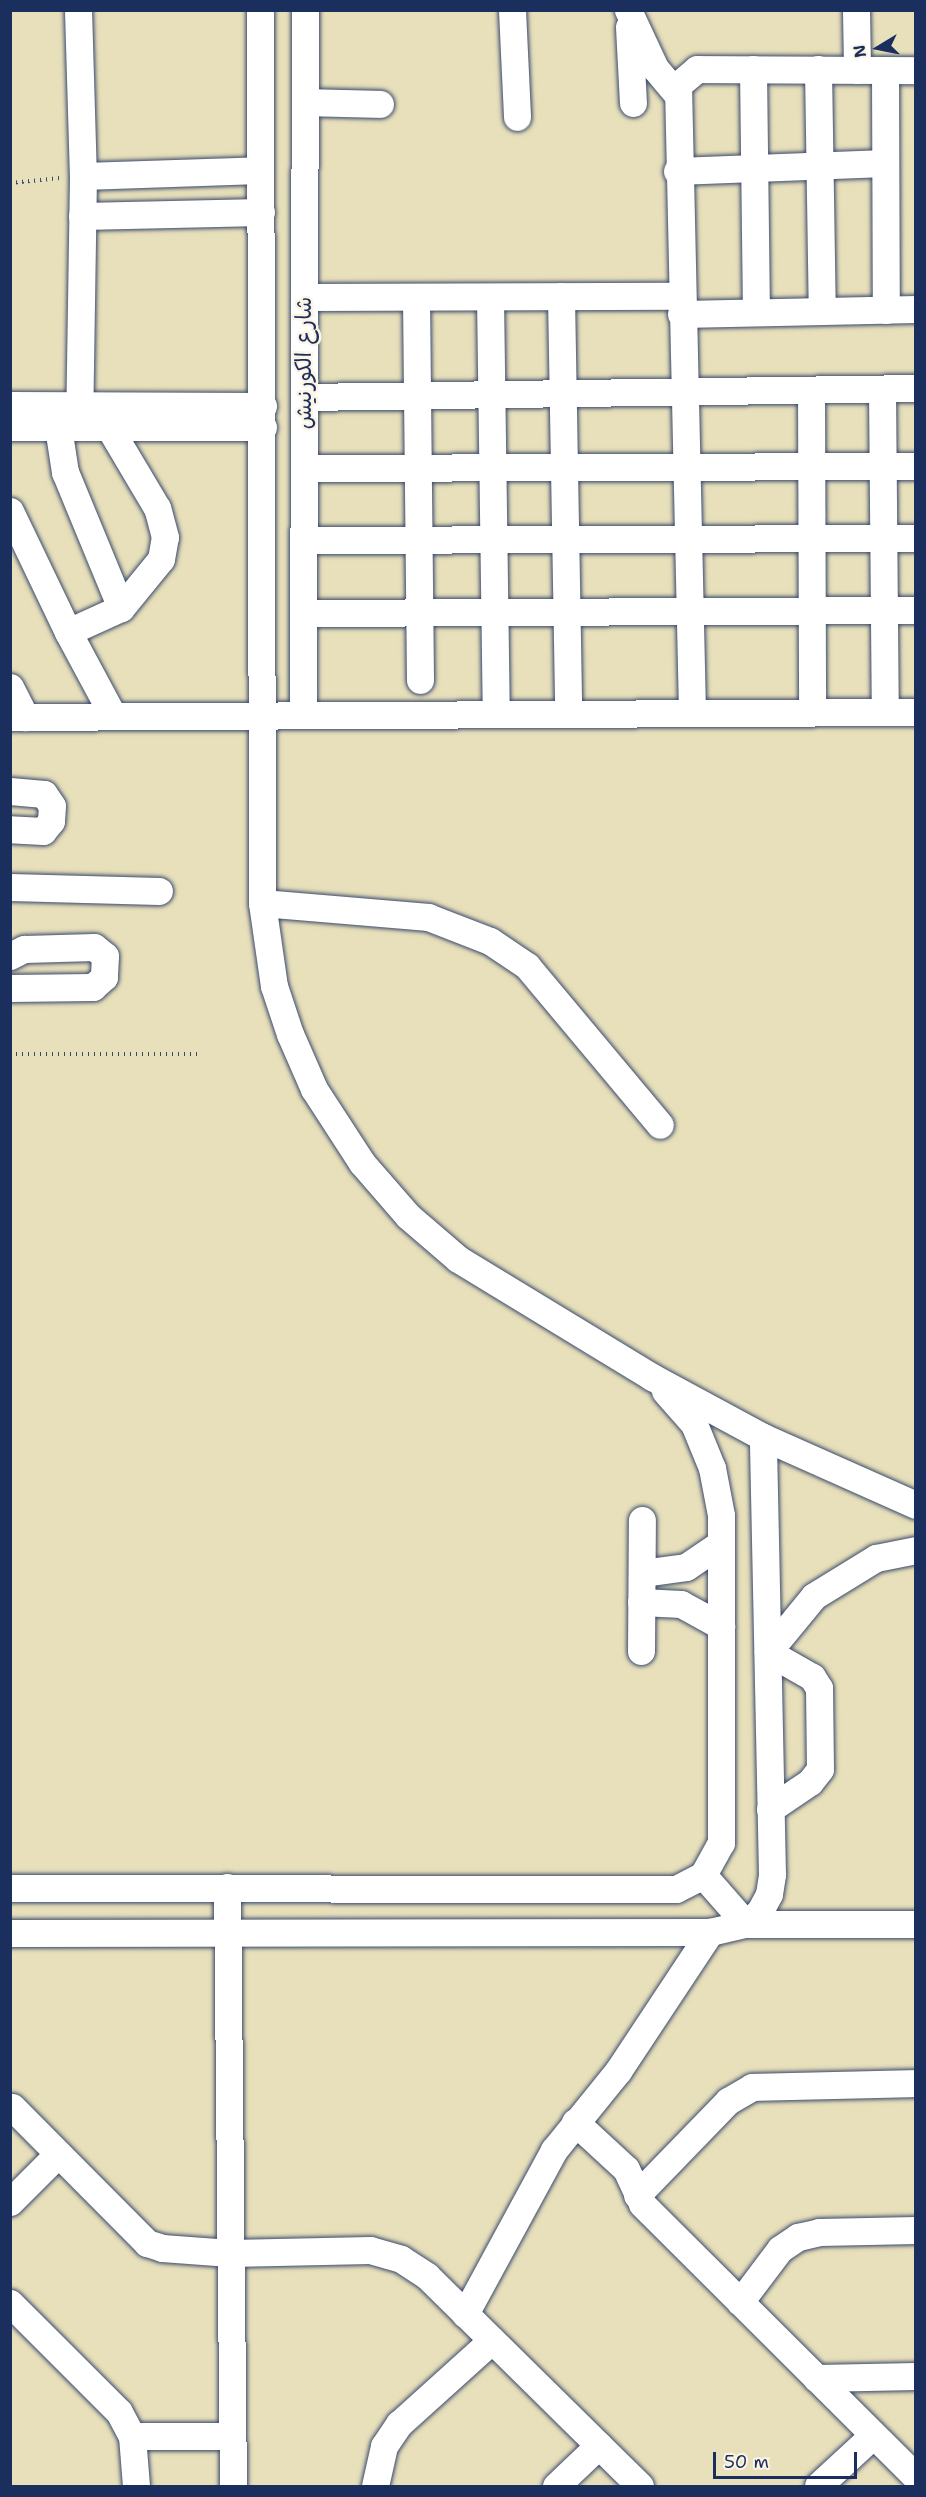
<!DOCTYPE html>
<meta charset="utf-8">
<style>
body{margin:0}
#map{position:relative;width:926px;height:2497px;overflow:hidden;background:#e8e0bb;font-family:"Shantell Sans","Playpen Sans Arabic",sans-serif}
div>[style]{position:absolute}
.path>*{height:4px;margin-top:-2px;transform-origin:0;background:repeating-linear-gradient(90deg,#3a4a6c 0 1.5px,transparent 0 6px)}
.roads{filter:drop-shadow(0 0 2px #3a4a6c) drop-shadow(0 0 2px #3a4a6c)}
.minor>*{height:27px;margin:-13.5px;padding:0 13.5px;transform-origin:13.5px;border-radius:13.5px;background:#fff}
span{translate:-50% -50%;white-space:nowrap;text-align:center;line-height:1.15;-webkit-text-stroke:5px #fcf5e5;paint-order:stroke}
.street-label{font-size:22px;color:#1b2f5e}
.frame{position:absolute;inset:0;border:12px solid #1b2f5e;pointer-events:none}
.north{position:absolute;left:848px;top:18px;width:60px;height:60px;-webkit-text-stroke:4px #fcf5e5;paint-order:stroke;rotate:260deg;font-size:16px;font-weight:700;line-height:24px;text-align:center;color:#1b2f5e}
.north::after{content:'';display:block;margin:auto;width:21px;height:27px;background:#1b2f5e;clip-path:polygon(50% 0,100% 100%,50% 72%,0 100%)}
.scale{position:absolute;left:713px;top:2452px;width:144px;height:27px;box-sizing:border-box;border:3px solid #1b2f5e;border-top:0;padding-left:8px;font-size:18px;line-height:21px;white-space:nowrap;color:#1b2f5e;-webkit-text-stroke:4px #fcf5e5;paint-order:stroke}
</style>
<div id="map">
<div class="path">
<i style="left:10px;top:183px;width:50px;rotate:-5.7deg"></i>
<i style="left:10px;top:1054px;width:187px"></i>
</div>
<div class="roads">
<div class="minor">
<i style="left:78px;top:10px;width:166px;rotate:88.3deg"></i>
<i style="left:83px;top:176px;width:251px;rotate:90.9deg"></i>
<i style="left:260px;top:10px;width:893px;rotate:89.87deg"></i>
<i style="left:262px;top:903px;width:84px;rotate:81.8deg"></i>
<i style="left:274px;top:986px;width:51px;rotate:71.6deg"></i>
<i style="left:290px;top:1034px;width:60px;rotate:66.4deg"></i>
<i style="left:314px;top:1089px;width:88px;rotate:57deg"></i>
<i style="left:362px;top:1163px;width:70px;rotate:49deg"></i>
<i style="left:408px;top:1216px;width:66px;rotate:40.7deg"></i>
<i style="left:458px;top:1259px;width:227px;rotate:31.3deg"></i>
<i style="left:652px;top:1377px;width:126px;rotate:28.4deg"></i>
<i style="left:763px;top:1437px;width:167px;rotate:24deg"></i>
<i style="left:512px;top:10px;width:107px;rotate:87.3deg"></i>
<i style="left:628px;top:10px;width:64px;rotate:65deg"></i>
<i style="left:655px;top:68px;width:33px;rotate:50deg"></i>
<i style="left:856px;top:10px;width:60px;rotate:89deg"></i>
<i style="left:629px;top:27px;width:76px;rotate:87deg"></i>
<i style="left:753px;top:69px;width:243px;rotate:89.3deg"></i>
<i style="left:818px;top:69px;width:242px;rotate:89.1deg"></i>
<i style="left:885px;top:70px;width:240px;rotate:89.8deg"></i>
<i style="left:306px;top:102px;width:74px;rotate:1.5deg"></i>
<i style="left:677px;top:171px;width:208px;rotate:-2.2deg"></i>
<i style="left:83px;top:176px;width:177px;rotate:-1.9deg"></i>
<i style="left:82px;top:216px;width:179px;rotate:-1.3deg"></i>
<i style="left:561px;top:296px;width:416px;rotate:89deg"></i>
<i style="left:305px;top:297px;width:375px;rotate:-0.2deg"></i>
<i style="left:416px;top:297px;width:383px;rotate:89.4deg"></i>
<i style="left:490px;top:297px;width:416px;rotate:89.2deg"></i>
<i style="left:681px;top:314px;width:235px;rotate:-1.2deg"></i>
<i style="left:882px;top:389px;width:323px;rotate:89.5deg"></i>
<i style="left:811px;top:390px;width:322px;rotate:89.8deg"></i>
<i style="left:304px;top:397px;width:612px;rotate:-0.84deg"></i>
<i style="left:10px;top:405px;width:253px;rotate:0.2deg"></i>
<i style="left:10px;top:427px;width:253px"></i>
<i style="left:58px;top:427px;width:46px;rotate:81.2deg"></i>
<i style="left:65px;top:472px;width:147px;rotate:67.6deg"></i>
<i style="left:304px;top:468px;width:612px;rotate:-0.19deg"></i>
<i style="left:10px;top:511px;width:134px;rotate:64.4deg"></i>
<i style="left:68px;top:632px;width:95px;rotate:61.8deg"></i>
<i style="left:304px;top:540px;width:612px;rotate:-0.19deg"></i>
<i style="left:303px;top:613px;width:613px;rotate:-0.28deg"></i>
<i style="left:68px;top:632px;width:58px;rotate:-24.4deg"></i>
<i style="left:121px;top:608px;width:63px;rotate:-50.8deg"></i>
<i style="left:161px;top:559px;width:22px;rotate:-80deg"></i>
<i style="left:165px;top:537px;width:30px;rotate:-105deg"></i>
<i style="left:157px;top:508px;width:94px;rotate:-120.7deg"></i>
<i style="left:10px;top:687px;width:34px;rotate:63deg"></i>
<i style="left:692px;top:712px;width:627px;rotate:-91.28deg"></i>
<i style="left:678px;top:85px;width:25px;rotate:-40deg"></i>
<i style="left:697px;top:69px;width:219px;rotate:0.3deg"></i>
<i style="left:303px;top:715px;width:705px;rotate:-89.84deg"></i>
<i style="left:10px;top:717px;width:906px;rotate:-0.32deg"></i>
<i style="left:10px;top:791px;width:34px;rotate:5deg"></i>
<i style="left:44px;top:794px;width:14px;rotate:56deg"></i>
<i style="left:52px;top:806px;width:15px;rotate:94deg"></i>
<i style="left:51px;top:821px;width:13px;rotate:129deg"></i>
<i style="left:43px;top:831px;width:33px;rotate:-177deg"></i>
<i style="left:10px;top:887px;width:149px;rotate:1.5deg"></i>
<i style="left:262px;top:903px;width:167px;rotate:4.8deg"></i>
<i style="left:428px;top:917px;width:66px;rotate:21.2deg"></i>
<i style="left:490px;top:941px;width:45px;rotate:34deg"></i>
<i style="left:527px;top:966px;width:207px;rotate:50.1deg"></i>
<i style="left:10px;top:956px;width:16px;rotate:-27deg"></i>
<i style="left:24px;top:949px;width:70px;rotate:-1.6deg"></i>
<i style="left:94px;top:947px;width:14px;rotate:39deg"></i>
<i style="left:105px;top:956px;width:21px;rotate:93deg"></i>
<i style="left:104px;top:977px;width:15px;rotate:138deg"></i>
<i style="left:93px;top:987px;width:83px;rotate:179.3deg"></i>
<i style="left:642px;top:1573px;width:44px;rotate:-7.8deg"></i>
<i style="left:686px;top:1567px;width:42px;rotate:-34.4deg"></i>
<i style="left:641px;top:1602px;width:40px;rotate:2.9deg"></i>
<i style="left:681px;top:1604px;width:46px;rotate:28.8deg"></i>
<i style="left:641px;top:1651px;width:131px;rotate:-89.6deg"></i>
<i style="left:770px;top:1809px;width:48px;rotate:-34deg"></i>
<i style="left:810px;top:1782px;width:16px;rotate:-52deg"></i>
<i style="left:820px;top:1769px;width:81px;rotate:-90.7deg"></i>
<i style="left:819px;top:1688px;width:13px;rotate:-122deg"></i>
<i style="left:812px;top:1677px;width:51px;rotate:-150.4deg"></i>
<i style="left:768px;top:1652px;width:72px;rotate:-50.6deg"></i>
<i style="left:814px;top:1596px;width:73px;rotate:-31.5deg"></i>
<i style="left:876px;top:1558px;width:41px;rotate:-11.3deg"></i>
<i style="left:703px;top:1875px;width:65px;rotate:48.7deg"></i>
<i style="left:746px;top:1924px;width:170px"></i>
<i style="left:227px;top:1887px;width:599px;rotate:89.43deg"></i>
<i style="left:10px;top:1888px;width:666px;rotate:0.09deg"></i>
<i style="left:676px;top:1889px;width:30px;rotate:-27deg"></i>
<i style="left:703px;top:1875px;width:37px;rotate:-61deg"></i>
<i style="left:721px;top:1843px;width:328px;rotate:-90deg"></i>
<i style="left:721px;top:1515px;width:48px;rotate:-100.8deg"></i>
<i style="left:712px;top:1468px;width:48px;rotate:-112.2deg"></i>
<i style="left:694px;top:1424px;width:44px;rotate:-131.3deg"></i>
<i style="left:10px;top:1933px;width:700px;rotate:-0.08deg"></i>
<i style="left:710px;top:1932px;width:37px;rotate:-13deg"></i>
<i style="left:746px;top:1924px;width:19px;rotate:-43deg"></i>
<i style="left:760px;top:1911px;width:19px;rotate:-62deg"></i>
<i style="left:769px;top:1894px;width:20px;rotate:-81deg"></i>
<i style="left:772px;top:1874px;width:437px;rotate:-91.2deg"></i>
<i style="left:12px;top:2107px;width:192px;rotate:45.2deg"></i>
<i style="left:147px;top:2243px;width:16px;rotate:18deg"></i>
<i style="left:162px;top:2248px;width:68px;rotate:4.2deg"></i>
<i style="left:230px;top:2253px;width:140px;rotate:-1.2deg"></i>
<i style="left:370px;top:2250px;width:32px;rotate:16deg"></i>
<i style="left:401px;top:2259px;width:31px;rotate:33deg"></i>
<i style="left:427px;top:2276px;width:299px;rotate:44.6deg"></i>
<i style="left:575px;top:2122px;width:69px;rotate:42.7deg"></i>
<i style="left:626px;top:2169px;width:38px;rotate:65deg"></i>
<i style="left:642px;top:2204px;width:387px;rotate:44.9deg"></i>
<i style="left:637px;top:2195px;width:131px;rotate:-45.9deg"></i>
<i style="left:728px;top:2101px;width:28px;rotate:-30deg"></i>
<i style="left:752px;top:2087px;width:164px;rotate:-1.4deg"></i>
<i style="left:10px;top:2202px;width:68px;rotate:-45deg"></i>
<i style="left:740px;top:2302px;width:66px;rotate:-53deg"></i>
<i style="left:780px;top:2249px;width:22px;rotate:-34deg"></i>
<i style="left:798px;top:2237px;width:22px;rotate:-13deg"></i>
<i style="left:819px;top:2232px;width:97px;rotate:-1.2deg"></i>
<i style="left:10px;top:2303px;width:154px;rotate:45deg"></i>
<i style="left:119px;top:2412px;width:27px;rotate:62deg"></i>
<i style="left:132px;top:2436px;width:50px;rotate:85.4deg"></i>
<i style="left:465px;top:2314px;width:187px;rotate:-61.5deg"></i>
<i style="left:554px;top:2150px;width:102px;rotate:-51deg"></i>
<i style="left:618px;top:2071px;width:167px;rotate:-56.5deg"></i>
<i style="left:816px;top:2378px;width:100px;rotate:-1.1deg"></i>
<i style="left:132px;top:2436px;width:100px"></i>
<i style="left:375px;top:2486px;width:41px;rotate:-77.3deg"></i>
<i style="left:384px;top:2446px;width:27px;rotate:-56deg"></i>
<i style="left:399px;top:2424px;width:125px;rotate:-42.1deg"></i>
<i style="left:556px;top:2486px;width:59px;rotate:-43.6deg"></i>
<i style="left:818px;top:2486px;width:75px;rotate:-42.8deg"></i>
</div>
</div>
<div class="street-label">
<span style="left:304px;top:363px;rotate:-90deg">شارع الكورنيش</span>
</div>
<div class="frame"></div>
<div class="north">N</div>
<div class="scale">50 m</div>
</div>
